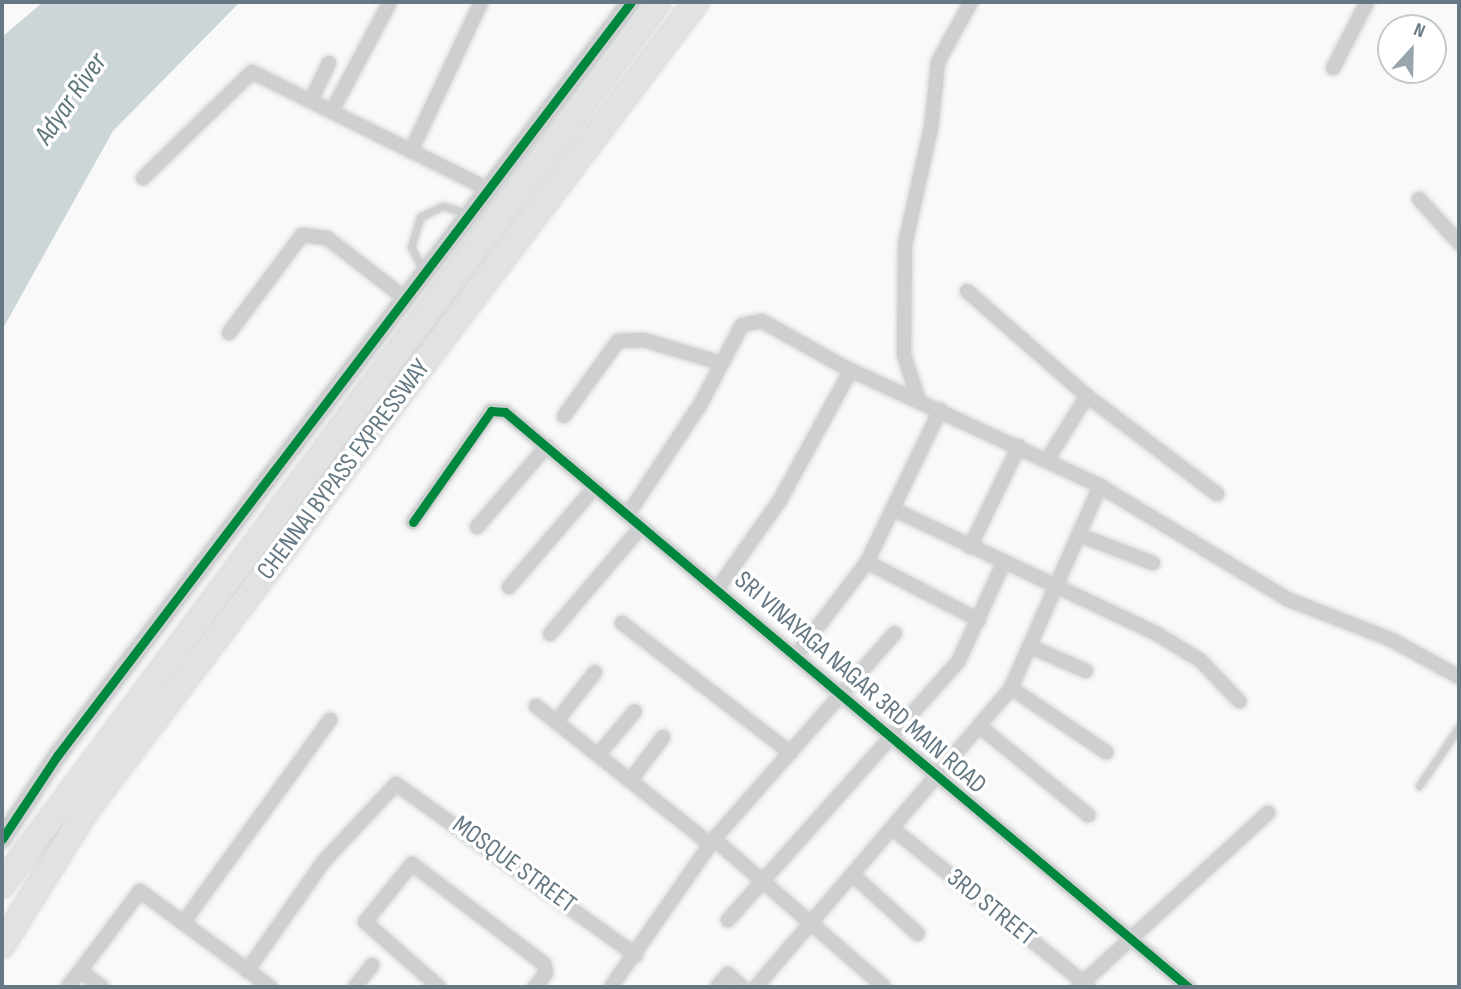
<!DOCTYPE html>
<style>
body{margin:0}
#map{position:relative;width:1461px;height:989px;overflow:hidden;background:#f9f9f9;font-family:"Sofia Sans Condensed",sans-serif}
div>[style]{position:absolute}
.water>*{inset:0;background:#ccd6d8}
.roads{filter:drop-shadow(0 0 2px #d5d6d6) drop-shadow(0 0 2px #d5d6d6)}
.service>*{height:7px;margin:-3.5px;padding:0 3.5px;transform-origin:3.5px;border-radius:3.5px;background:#cecfd0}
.minor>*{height:14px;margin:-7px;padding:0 7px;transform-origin:7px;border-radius:7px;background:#cecfd0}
.tertiary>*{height:18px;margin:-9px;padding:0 9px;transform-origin:9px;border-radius:9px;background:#cecfd0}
.trunk>*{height:24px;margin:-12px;padding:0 12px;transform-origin:12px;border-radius:12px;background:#e1e2e2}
.cycleway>*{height:9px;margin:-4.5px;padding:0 4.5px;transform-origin:4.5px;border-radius:4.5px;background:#00873e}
span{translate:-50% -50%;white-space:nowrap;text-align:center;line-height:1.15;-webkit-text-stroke:7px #fff;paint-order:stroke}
.street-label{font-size:26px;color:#657883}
.water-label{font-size:28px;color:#5f777c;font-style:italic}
.frame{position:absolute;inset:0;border:4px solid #657883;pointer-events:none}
.north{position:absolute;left:1377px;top:14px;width:70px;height:70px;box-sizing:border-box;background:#fff;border:2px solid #c1c9cd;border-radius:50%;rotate:22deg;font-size:19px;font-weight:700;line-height:28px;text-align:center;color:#657883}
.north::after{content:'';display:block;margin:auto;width:24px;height:32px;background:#99a5ac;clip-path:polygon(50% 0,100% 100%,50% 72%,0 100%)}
</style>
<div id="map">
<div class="water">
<i style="clip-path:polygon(43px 2px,240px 2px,113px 131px,2px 330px,2px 37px)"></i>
</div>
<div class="roads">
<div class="service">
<i style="left:424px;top:272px;width:28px;rotate:-117deg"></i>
<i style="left:411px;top:247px;width:31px;rotate:-73deg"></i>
<i style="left:420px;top:217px;width:25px;rotate:-26deg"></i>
<i style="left:443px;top:206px;width:28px;rotate:17deg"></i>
<i style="left:1419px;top:786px;width:71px;rotate:-55.9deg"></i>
</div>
<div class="minor">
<i style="left:1333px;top:68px;width:74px;rotate:-62.7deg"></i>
<i style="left:311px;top:101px;width:42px;rotate:-64.7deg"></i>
<i style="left:332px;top:111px;width:123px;rotate:-62deg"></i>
<i style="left:411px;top:151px;width:165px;rotate:-64.8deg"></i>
<i style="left:143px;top:178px;width:152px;rotate:-44.2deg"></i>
<i style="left:252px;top:72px;width:266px;rotate:26.4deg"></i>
<i style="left:1419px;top:199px;width:59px;rotate:47.7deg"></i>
<i style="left:967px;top:291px;width:159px;rotate:41.2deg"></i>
<i style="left:1087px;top:396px;width:163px;rotate:37deg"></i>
<i style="left:229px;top:333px;width:122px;rotate:-53.3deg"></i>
<i style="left:302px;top:235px;width:25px;rotate:7deg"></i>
<i style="left:327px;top:238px;width:100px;rotate:37.7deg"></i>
<i style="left:919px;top:401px;width:48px;rotate:-108.1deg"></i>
<i style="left:904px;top:355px;width:111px;rotate:-89.5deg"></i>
<i style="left:905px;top:244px;width:119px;rotate:-77.4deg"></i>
<i style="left:931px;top:128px;width:66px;rotate:-83.9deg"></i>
<i style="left:938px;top:62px;width:68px;rotate:-61.2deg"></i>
<i style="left:564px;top:416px;width:92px;rotate:-54.2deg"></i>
<i style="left:618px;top:341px;width:26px;rotate:-2deg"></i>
<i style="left:644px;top:340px;width:80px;rotate:16.6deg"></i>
<i style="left:1047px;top:460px;width:75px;rotate:-58deg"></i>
<i style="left:895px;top:510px;width:290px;rotate:25.3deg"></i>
<i style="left:1157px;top:634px;width:50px;rotate:31.2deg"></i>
<i style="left:1200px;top:660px;width:57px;rotate:46.4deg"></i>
<i style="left:628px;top:514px;width:131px;rotate:-56.6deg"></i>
<i style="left:700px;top:405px;width:90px;rotate:-62.3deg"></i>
<i style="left:742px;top:325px;width:20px;rotate:-11deg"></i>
<i style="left:762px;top:321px;width:94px;rotate:29.3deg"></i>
<i style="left:844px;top:367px;width:282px;rotate:24.9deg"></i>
<i style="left:1100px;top:486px;width:218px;rotate:31.1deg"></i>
<i style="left:1287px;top:599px;width:113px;rotate:21.3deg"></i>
<i style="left:1392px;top:640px;width:77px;rotate:28.9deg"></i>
<i style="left:413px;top:522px;width:136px;rotate:-54.9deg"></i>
<i style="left:491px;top:411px;width:14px;rotate:4deg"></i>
<i style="left:505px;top:412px;width:893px;rotate:40.09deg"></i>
<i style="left:477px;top:527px;width:107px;rotate:-49.2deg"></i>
<i style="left:1079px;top:535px;width:79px;rotate:20.7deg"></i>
<i style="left:970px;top:547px;width:112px;rotate:-64.1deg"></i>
<i style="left:867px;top:562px;width:126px;rotate:27.4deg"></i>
<i style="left:509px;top:587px;width:132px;rotate:-49.3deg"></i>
<i style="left:718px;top:588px;width:108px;rotate:-54.8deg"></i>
<i style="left:780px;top:500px;width:148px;rotate:-61.4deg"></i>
<i style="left:622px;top:623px;width:213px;rotate:37.6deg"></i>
<i style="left:550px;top:634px;width:140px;rotate:-49.6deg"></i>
<i style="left:1029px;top:646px;width:62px;rotate:23.7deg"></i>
<i style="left:798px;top:653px;width:114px;rotate:-52.8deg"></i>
<i style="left:867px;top:562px;width:169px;rotate:-64.3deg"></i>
<i style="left:1011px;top:688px;width:115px;rotate:34deg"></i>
<i style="left:536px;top:706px;width:222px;rotate:38.4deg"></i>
<i style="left:556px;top:722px;width:63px;rotate:-52deg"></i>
<i style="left:979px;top:726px;width:141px;rotate:39.2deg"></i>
<i style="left:598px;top:755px;width:57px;rotate:-49.9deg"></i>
<i style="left:630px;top:781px;width:55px;rotate:-53.1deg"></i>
<i style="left:893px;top:829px;width:250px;rotate:38.8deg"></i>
<i style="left:714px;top:839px;width:225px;rotate:41deg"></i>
<i style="left:854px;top:876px;width:86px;rotate:42.2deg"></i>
<i style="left:728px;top:920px;width:346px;rotate:-48.3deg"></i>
<i style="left:958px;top:662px;width:108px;rotate:-65.3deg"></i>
<i style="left:183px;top:923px;width:251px;rotate:-54.1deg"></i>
<i style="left:80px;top:971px;width:27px;rotate:36deg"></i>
<i style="left:247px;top:971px;width:134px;rotate:-55deg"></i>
<i style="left:324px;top:861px;width:105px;rotate:-46.9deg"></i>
<i style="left:396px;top:784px;width:295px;rotate:35.5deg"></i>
<i style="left:68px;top:987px;width:120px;rotate:-53.1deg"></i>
<i style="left:140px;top:891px;width:162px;rotate:36.4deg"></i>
<i style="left:355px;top:987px;width:28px;rotate:-52deg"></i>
<i style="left:439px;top:987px;width:98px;rotate:-138.7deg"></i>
<i style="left:365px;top:922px;width:75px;rotate:-51deg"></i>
<i style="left:412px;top:864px;width:166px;rotate:37.1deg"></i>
<i style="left:544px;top:964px;width:9px;rotate:77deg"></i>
<i style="left:546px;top:973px;width:18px;rotate:128deg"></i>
<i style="left:611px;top:987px;width:180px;rotate:-55.2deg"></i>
<i style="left:714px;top:839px;width:274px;rotate:-48.7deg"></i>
<i style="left:717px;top:987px;width:17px;rotate:-50deg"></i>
<i style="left:728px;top:974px;width:19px;rotate:43deg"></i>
<i style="left:756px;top:987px;width:393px;rotate:-49.5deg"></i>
<i style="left:1011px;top:688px;width:221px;rotate:-66.2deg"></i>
<i style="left:1078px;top:987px;width:258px;rotate:-42.5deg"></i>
</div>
<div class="tertiary">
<i style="left:2px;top:839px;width:100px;rotate:-56.5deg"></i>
<i style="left:57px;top:756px;width:948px;rotate:-52.72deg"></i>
</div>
<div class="trunk">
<i style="left:2px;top:885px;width:1100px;rotate:-53.39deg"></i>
<i style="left:2px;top:945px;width:157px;rotate:-58deg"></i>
<i style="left:85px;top:812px;width:1015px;rotate:-52.97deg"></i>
</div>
</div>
<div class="cycleway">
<i style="left:413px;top:522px;width:136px;rotate:-54.9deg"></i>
<i style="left:491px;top:411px;width:14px;rotate:4deg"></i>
<i style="left:505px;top:412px;width:893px;rotate:40.09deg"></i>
<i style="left:2px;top:839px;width:100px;rotate:-56.5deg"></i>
<i style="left:57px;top:756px;width:948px;rotate:-52.72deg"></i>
</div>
<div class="street-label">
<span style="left:344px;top:470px;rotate:-53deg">CHENNAI BYPASS EXPRESSWAY</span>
<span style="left:860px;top:683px;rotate:41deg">SRI VINAYAGA NAGAR 3RD MAIN ROAD</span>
<span style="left:514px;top:865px;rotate:36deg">MOSQUE STREET</span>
<span style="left:991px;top:908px;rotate:39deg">3RD STREET</span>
</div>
<div class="water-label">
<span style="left:71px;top:99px;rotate:-55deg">Adyar River</span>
</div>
<div class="frame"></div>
<div class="north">N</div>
</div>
